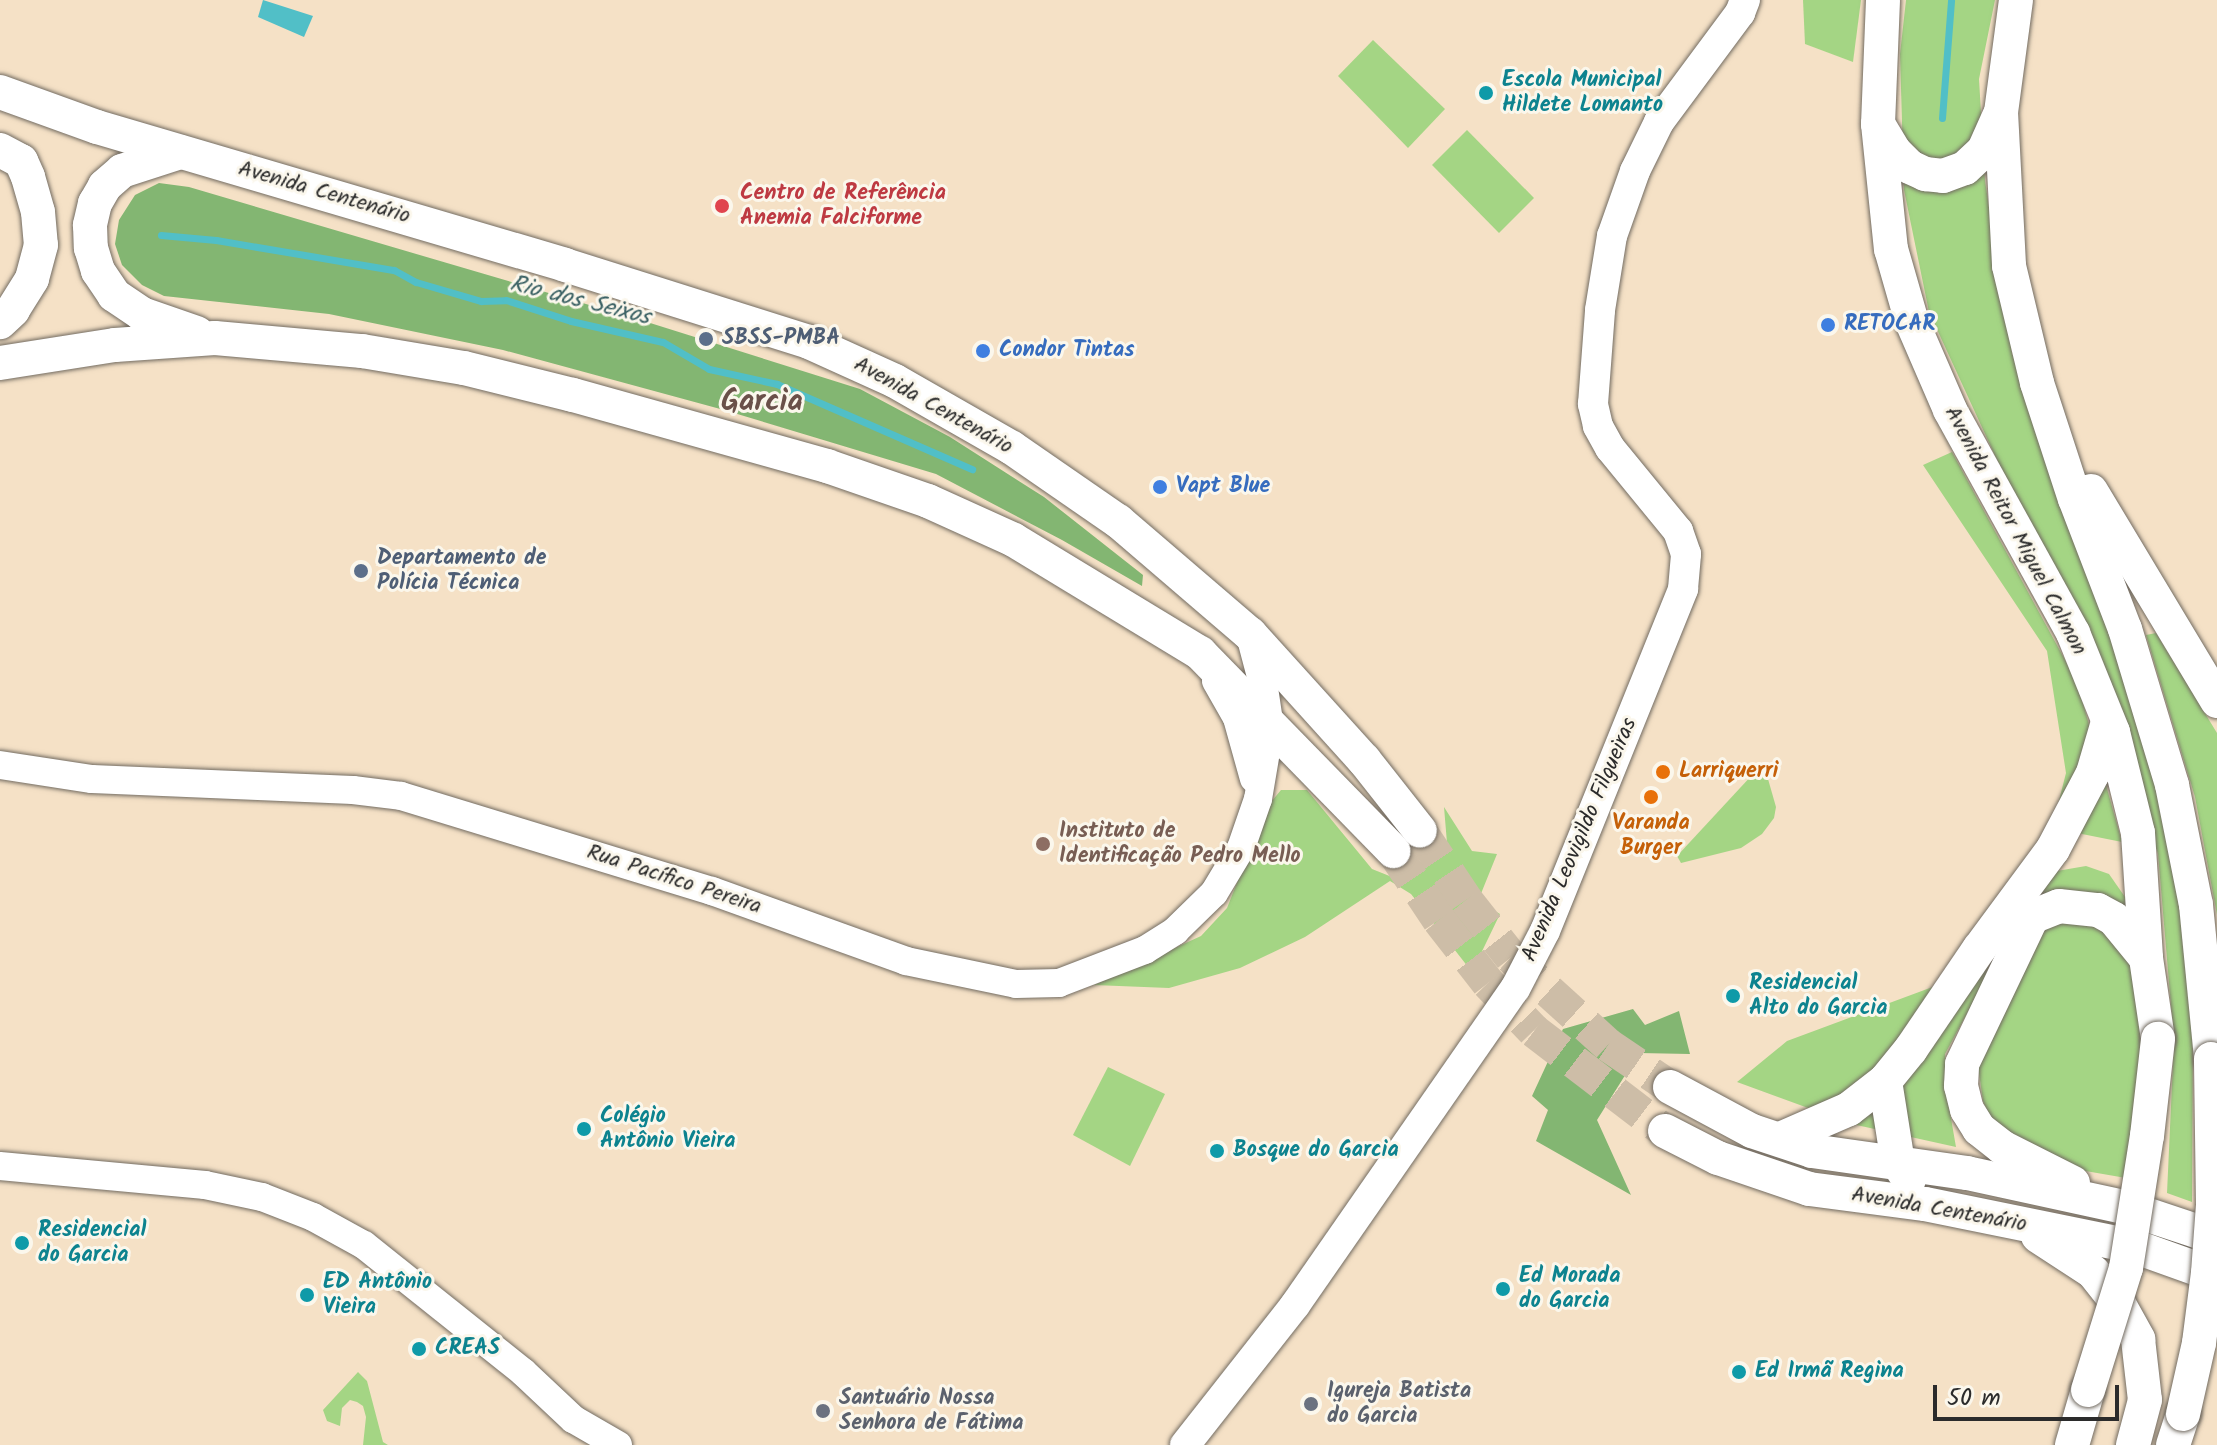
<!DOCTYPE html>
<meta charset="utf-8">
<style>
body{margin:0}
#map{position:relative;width:2217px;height:1445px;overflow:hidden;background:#f5e1c6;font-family:Kalam,sans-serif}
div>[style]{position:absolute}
.green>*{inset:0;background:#a4d584}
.forest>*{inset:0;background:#83b672}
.water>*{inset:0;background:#51bfc7}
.stream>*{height:7px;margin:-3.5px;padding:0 3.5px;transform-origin:3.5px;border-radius:3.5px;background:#51bfc7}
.primary-tunnel>*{height:34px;margin-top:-17px;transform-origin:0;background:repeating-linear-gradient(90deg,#cdbda7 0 34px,transparent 0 51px)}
.roads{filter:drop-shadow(0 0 2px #726b61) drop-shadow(0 0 2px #726b61)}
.tertiary>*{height:28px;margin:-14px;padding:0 14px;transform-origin:14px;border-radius:14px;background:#fff}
.secondary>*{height:30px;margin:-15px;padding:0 15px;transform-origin:15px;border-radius:15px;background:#fff}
.primary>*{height:34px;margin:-17px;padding:0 17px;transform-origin:17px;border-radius:17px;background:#fff}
.bridges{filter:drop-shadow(0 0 2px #726b61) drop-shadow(0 0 2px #726b61)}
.primary-bridge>*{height:34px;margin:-17px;padding:0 17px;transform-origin:17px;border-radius:17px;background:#fff}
.dots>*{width:22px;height:22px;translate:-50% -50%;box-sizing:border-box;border:4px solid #fbf7ec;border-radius:50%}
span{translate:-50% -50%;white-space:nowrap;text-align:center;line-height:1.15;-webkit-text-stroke:6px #fbf7ec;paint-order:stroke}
.culture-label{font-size:22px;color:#0d838f;font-weight:700}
.left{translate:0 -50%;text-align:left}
.street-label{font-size:22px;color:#2b2b2b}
.health-label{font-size:22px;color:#be3a42;font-weight:700}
.shop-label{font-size:22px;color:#366cbe;font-weight:700}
.service-label{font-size:22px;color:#4e5e75;font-weight:700}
.food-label{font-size:22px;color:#c56008;font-weight:700}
.education-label{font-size:22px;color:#785e54;font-weight:700}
.worship-label{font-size:22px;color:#5b616d;font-weight:700}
.water-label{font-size:24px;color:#385f62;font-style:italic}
.district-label{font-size:30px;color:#6a5049;font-weight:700}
.scale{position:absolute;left:1933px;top:1385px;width:186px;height:36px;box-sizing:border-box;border:4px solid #2b2b2b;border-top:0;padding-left:10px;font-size:24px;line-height:28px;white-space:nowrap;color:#2b2b2b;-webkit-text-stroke:6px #fbf7ec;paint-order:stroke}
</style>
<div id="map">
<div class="green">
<i style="clip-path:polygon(1803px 0,1861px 0,1853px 62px,1805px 44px)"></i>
<i style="clip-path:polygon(1906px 0,1995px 0,1979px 79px,1985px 181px,2012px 353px,2110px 633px,2175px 853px,2193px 1034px,2192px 1202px,2167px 1193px,2174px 1041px,2158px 854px,2092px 640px,1997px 460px,1929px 312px,1904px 190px,1900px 54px)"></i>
<i style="clip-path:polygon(1373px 40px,1445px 109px,1408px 148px,1338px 76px)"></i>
<i style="clip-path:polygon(1467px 130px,1534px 198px,1499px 233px,1432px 165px)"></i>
<i style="clip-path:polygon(1952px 452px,2077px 682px,2122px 842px,2052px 828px,2066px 773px,2047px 651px,1923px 465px)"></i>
<i style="clip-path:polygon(2156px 633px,2217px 733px,2217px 915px,2195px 797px,2146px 635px)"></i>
<i style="clip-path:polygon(1762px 773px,1768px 779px,1776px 807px,1774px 818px,1762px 834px,1741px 848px,1681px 863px,1677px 856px,1753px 774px)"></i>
<i style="clip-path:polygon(1281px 790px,1307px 790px,1372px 869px,1397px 879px,1447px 843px,1444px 807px,1472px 851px,1497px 854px,1478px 901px,1500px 914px,1472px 972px,1411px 894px,1390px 881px,1305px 937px,1240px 968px,1169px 988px,1094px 985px,1201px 936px,1227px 908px,1267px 807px)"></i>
<i style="clip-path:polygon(2086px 866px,2109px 874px,2125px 897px,2142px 1035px,2126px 1178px,2074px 1169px,1995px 1129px,1983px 1101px,1978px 1066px,2019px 938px,2051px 872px)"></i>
<i style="clip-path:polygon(2008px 938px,1945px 1054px,1949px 1107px,1956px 1147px,1852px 1124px,1737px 1082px,1787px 1041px,1981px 969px)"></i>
<i style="clip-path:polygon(1108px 1067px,1165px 1094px,1130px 1166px,1073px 1135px)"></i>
<i style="clip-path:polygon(358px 1372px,367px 1381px,383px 1442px,388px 1445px,363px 1445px,366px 1417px,363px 1406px,357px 1402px,350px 1400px,342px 1408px,340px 1426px,327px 1421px,323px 1410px)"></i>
</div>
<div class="forest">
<i style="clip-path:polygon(159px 183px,189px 187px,647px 322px,860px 389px,950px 437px,1044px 497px,1143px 575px,1142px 586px,1062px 540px,936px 474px,724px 410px,503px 350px,329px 314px,164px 296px,142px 285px,122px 265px,115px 244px,119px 220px,135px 195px)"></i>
<i style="clip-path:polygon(1633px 1009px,1645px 1025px,1679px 1011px,1690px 1054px,1639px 1053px,1597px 1120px,1631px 1195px,1536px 1141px,1548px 1110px,1532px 1096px,1563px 1029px)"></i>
</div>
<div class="water">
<i style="clip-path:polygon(263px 0,313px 16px,304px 37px,258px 17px)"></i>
</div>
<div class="stream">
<i style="left:1942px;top:118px;width:118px;rotate:-85.6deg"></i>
<i style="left:161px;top:235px;width:55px;rotate:5.2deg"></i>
<i style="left:216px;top:240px;width:181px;rotate:9.6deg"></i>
<i style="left:394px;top:270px;width:25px;rotate:29deg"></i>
<i style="left:416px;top:282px;width:68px;rotate:16.3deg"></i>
<i style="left:481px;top:301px;width:25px;rotate:-2deg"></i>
<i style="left:506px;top:300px;width:68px;rotate:17.9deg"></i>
<i style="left:571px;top:321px;width:94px;rotate:12.9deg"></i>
<i style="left:663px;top:342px;width:53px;rotate:30.4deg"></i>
<i style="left:709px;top:369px;width:70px;rotate:12.4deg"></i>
<i style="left:777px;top:384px;width:213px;rotate:23.6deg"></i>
</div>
<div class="primary-tunnel">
<i style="left:1420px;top:831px;width:83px;rotate:56.3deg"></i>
<i style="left:1466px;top:900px;width:73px;rotate:51.7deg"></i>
<i style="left:1511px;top:957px;width:131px;rotate:42.2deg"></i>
<i style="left:1608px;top:1045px;width:75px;rotate:34.1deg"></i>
<i style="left:1393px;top:851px;width:83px;rotate:56.3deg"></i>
<i style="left:1439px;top:920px;width:80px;rotate:52.1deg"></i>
<i style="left:1488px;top:983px;width:66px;rotate:46.2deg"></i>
<i style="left:1534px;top:1031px;width:165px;rotate:37.4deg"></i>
</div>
<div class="roads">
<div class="tertiary">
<i style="left:1216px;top:681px;width:43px;rotate:60.4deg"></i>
<i style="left:1237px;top:718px;width:63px;rotate:74.4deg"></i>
<i style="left:0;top:765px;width:93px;rotate:8.7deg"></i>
<i style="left:92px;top:779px;width:261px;rotate:2.4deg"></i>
<i style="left:353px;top:790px;width:48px;rotate:7.1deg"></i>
<i style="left:401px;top:796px;width:325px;rotate:17deg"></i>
<i style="left:712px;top:891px;width:206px;rotate:19.8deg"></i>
<i style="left:906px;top:961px;width:112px;rotate:11.8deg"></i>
<i style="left:1016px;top:984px;width:43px;rotate:-1.3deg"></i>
<i style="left:1059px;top:983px;width:92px;rotate:-21deg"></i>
<i style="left:1145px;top:950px;width:36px;rotate:-32deg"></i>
<i style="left:1175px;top:931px;width:54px;rotate:-44.3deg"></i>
<i style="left:1214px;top:893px;width:52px;rotate:-59deg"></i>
<i style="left:1241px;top:848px;width:52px;rotate:-70.9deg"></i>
<i style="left:1258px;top:799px;width:72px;rotate:-80.4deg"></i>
<i style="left:1270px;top:728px;width:40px;rotate:-98.5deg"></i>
<i style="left:1264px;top:688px;width:55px;rotate:-104.8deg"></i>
<i style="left:0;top:1166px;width:206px;rotate:5.3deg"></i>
<i style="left:205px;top:1185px;width:58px;rotate:11.9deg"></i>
<i style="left:262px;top:1197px;width:55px;rotate:21.4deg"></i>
<i style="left:313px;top:1217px;width:58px;rotate:28.8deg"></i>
<i style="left:364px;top:1245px;width:203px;rotate:38.6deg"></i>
<i style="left:523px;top:1372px;width:69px;rotate:43.2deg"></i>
<i style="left:573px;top:1419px;width:52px;rotate:30deg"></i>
</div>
<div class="secondary">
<i style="left:1185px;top:1445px;width:178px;rotate:-51.8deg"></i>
<i style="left:1295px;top:1305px;width:385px;rotate:-55.2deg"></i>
<i style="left:1515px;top:989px;width:65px;rotate:-62.7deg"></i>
<i style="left:1545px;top:931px;width:369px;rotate:-68deg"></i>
<i style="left:1683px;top:589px;width:35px;rotate:-85deg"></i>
<i style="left:1686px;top:554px;width:24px;rotate:-109deg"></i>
<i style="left:1678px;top:531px;width:107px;rotate:-129.3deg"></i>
<i style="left:1610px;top:448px;width:25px;rotate:-119deg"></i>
<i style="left:1598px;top:426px;width:23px;rotate:-103deg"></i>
<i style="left:1593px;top:404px;width:94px;rotate:-85.7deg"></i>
<i style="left:1600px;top:310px;width:75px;rotate:-80.8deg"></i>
<i style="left:1612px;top:236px;width:69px;rotate:-70.5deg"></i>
<i style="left:1635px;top:171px;width:55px;rotate:-63.9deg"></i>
<i style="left:1659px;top:122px;width:136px;rotate:-53.4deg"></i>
<i style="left:1740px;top:13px;width:14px;rotate:-69deg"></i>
</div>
<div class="primary">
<i style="left:1883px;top:0;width:124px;rotate:92.3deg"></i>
<i style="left:1878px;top:124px;width:126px;rotate:84.1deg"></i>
<i style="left:1891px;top:249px;width:76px;rotate:74deg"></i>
<i style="left:1912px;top:322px;width:96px;rotate:66.6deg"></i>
<i style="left:1950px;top:410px;width:255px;rotate:61.1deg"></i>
<i style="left:2073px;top:633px;width:107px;rotate:68deg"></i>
<i style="left:2113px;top:732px;width:104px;rotate:76.1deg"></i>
<i style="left:2138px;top:833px;width:125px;rotate:86.3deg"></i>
<i style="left:2146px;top:958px;width:82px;rotate:81.6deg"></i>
<i style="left:2016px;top:0;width:113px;rotate:97.6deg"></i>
<i style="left:2001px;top:112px;width:154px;rotate:87deg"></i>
<i style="left:2009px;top:266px;width:120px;rotate:76.5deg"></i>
<i style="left:2037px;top:383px;width:122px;rotate:71.9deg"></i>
<i style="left:2075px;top:499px;width:139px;rotate:69deg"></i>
<i style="left:2125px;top:629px;width:163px;rotate:73.2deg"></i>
<i style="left:2172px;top:785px;width:122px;rotate:78.7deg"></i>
<i style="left:2196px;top:905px;width:155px;rotate:84.4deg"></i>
<i style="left:0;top:92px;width:103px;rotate:19.8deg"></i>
<i style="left:97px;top:127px;width:488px;rotate:16.4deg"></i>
<i style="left:565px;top:265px;width:256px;rotate:17.5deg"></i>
<i style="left:809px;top:342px;width:94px;rotate:24.4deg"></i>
<i style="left:895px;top:381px;width:135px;rotate:29.8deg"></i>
<i style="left:1012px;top:448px;width:129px;rotate:34.6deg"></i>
<i style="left:1118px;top:521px;width:174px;rotate:40.6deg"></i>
<i style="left:1250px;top:634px;width:170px;rotate:47.9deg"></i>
<i style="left:1364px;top:760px;width:90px;rotate:51.7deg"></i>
<i style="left:1878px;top:124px;width:33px;rotate:59deg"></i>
<i style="left:1895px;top:152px;width:21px;rotate:45deg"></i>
<i style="left:1910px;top:167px;width:17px;rotate:25deg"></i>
<i style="left:1925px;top:174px;width:18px;rotate:6deg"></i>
<i style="left:1943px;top:176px;width:23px;rotate:-20deg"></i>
<i style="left:1965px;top:168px;width:26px;rotate:-43deg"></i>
<i style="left:1984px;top:150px;width:37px;rotate:-66deg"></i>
<i style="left:0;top:150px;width:24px;rotate:28deg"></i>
<i style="left:21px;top:161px;width:17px;rotate:66deg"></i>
<i style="left:28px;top:177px;width:36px;rotate:74deg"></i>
<i style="left:38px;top:212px;width:33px;rotate:85deg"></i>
<i style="left:41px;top:245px;width:35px;rotate:105deg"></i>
<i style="left:32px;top:279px;width:36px;rotate:122deg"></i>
<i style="left:13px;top:310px;width:18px;rotate:137deg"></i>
<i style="left:180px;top:152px;width:61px;rotate:161.9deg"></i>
<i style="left:122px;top:171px;width:23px;rotate:139deg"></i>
<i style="left:105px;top:186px;width:20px;rotate:120deg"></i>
<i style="left:95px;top:203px;width:23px;rotate:103deg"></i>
<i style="left:90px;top:225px;width:23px;rotate:88deg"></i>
<i style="left:91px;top:248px;width:24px;rotate:73deg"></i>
<i style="left:98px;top:271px;width:29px;rotate:56deg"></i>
<i style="left:114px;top:295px;width:34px;rotate:34deg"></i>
<i style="left:142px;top:314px;width:58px;rotate:19.1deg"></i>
<i style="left:0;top:363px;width:116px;rotate:-8.9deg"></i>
<i style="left:115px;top:345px;width:100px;rotate:-4deg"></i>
<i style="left:215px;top:338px;width:148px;rotate:5.1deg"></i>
<i style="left:362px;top:351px;width:103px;rotate:9.5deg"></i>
<i style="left:464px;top:368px;width:112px;rotate:13.9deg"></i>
<i style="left:573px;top:395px;width:264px;rotate:15.6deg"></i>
<i style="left:827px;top:466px;width:107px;rotate:19.1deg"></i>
<i style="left:928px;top:501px;width:94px;rotate:24.4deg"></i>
<i style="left:1014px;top:540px;width:218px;rotate:31.3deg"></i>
<i style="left:1200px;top:653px;width:277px;rotate:45.7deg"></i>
<i style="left:2091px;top:491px;width:245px;rotate:59deg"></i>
<i style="left:1885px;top:1081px;width:83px;rotate:81deg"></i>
<i style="left:1898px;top:1163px;width:20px;rotate:57deg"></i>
<i style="left:1670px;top:1087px;width:93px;rotate:28.2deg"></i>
<i style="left:1752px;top:1131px;width:63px;rotate:18.4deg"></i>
<i style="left:1812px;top:1151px;width:157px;rotate:8.1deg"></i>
<i style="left:1967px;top:1173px;width:161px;rotate:12.2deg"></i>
<i style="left:2124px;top:1207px;width:98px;rotate:18.4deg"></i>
<i style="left:1665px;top:1131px;width:59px;rotate:27deg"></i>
<i style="left:1718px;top:1158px;width:96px;rotate:18.8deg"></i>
<i style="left:1809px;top:1189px;width:117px;rotate:7.4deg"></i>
<i style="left:1925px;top:1204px;width:215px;rotate:11.5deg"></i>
<i style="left:2136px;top:1247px;width:86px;rotate:19.7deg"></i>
<i style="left:1780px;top:1139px;width:75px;rotate:-23.5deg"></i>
<i style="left:1849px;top:1109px;width:46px;rotate:-37.9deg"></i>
<i style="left:1885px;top:1081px;width:41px;rotate:-50.9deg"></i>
<i style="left:1911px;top:1049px;width:121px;rotate:-55.8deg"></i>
<i style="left:1979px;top:949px;width:124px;rotate:-53.5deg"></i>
<i style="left:2053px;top:849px;width:86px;rotate:-62.2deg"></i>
<i style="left:2093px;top:773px;width:53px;rotate:-73.6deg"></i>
<i style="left:2073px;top:1183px;width:80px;rotate:-153.1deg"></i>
<i style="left:2002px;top:1147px;width:29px;rotate:-142deg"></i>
<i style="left:1979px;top:1129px;width:22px;rotate:-122deg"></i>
<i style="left:1967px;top:1110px;width:25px;rotate:-104deg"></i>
<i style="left:1961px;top:1086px;width:22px;rotate:-87deg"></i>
<i style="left:1962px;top:1064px;width:163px;rotate:-64.5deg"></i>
<i style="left:2032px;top:917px;width:29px;rotate:-22deg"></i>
<i style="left:2059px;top:906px;width:39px;rotate:6deg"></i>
<i style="left:2098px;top:910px;width:18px;rotate:29deg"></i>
<i style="left:2114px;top:919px;width:50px;rotate:50.6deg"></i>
<i style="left:2038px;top:1236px;width:66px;rotate:33.2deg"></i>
<i style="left:2093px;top:1272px;width:43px;rotate:51.5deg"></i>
<i style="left:2120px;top:1306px;width:38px;rotate:61deg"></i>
<i style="left:2138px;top:1339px;width:61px;rotate:83.5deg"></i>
<i style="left:2145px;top:1400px;width:47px;rotate:104.9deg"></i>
<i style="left:2072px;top:1445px;width:57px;rotate:-73.8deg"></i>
<i style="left:2173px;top:1445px;width:33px;rotate:-72deg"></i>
</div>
</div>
<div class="bridges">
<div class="primary-bridge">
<i style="left:2088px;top:1390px;width:128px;rotate:-72.7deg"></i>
<i style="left:2126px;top:1268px;width:134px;rotate:-81deg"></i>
<i style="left:2147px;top:1136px;width:98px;rotate:-83.5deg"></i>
<i style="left:2183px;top:1414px;width:73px;rotate:-77.3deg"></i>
<i style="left:2199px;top:1343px;width:71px;rotate:-82.7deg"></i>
<i style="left:2208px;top:1273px;width:68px;rotate:-85.8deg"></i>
<i style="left:2213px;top:1205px;width:146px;rotate:-90.8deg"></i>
</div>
</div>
<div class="dots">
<i style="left:1486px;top:93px;background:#0f9aa8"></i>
<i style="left:722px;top:206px;background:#e0444e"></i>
<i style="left:1828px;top:325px;background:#3f7fe0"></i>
<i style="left:706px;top:339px;background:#5c6f8a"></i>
<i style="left:983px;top:351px;background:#3f7fe0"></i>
<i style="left:1160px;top:487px;background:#3f7fe0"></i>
<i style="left:361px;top:571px;background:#5c6f8a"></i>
<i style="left:1663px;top:772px;background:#e8710a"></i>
<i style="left:1651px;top:797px;background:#e8710a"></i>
<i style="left:1043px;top:844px;background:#8d6e63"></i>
<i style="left:1733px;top:996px;background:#0f9aa8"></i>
<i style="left:584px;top:1129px;background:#0f9aa8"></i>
<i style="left:1217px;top:1151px;background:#0f9aa8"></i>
<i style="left:22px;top:1243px;background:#0f9aa8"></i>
<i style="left:1503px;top:1289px;background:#0f9aa8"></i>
<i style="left:307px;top:1295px;background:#0f9aa8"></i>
<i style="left:419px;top:1349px;background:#0f9aa8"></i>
<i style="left:1739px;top:1372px;background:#0f9aa8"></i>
<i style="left:1311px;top:1404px;background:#6b7280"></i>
<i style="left:823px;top:1411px;background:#6b7280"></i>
</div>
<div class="culture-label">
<span class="left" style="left:1502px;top:93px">Escola Municipal<br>Hildete Lomanto</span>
<span class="left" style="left:1749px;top:996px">Residencial<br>Alto do Garcia</span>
<span class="left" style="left:600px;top:1129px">Colégio<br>Antônio Vieira</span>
<span class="left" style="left:1233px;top:1151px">Bosque do Garcia</span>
<span class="left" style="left:38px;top:1243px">Residencial<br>do Garcia</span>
<span class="left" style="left:1519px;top:1289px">Ed Morada<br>do Garcia</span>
<span class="left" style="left:323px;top:1295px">ED Antônio<br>Vieira</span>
<span class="left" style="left:435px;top:1349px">CREAS</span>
<span class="left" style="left:1755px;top:1372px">Ed Irmã Regina</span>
</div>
<div class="street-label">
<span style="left:324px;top:193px;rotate:16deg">Avenida Centenário</span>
<span style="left:933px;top:406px;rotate:29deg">Avenida Centenário</span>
<span style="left:2015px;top:531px;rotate:62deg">Avenida Reitor Miguel Calmon</span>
<span style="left:1580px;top:840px;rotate:-67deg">Avenida Leovigildo Filgueiras</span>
<span style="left:674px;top:880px;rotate:18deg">Rua Pacífico Pereira</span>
<span style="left:1939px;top:1210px;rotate:10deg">Avenida Centenário</span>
</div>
<div class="health-label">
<span class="left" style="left:740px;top:206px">Centro de Referência<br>Anemia Falciforme</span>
</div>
<div class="shop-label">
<span class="left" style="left:1844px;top:325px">RETOCAR</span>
<span class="left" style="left:999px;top:351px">Condor Tintas</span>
<span class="left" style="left:1176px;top:487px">Vapt Blue</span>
</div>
<div class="service-label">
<span class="left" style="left:722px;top:339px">SBSS-PMBA</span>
<span class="left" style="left:377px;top:571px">Departamento de<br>Polícia Técnica</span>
</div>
<div class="food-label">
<span class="left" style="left:1679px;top:772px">Larriquerri</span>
<span style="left:1651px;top:836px">Varanda<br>Burger</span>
</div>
<div class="education-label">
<span class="left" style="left:1059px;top:844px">Instituto de<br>Identificação Pedro Mello</span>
</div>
<div class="worship-label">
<span class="left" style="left:1327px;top:1404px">Igureja Batista<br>do Garcia</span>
<span class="left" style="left:839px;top:1411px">Santuário Nossa<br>Senhora de Fátima</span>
</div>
<div class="water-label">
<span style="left:580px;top:301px;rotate:14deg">Rio dos Seixos</span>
</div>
<div class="district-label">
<span style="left:762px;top:402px">Garcia</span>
</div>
<div class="scale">50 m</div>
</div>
